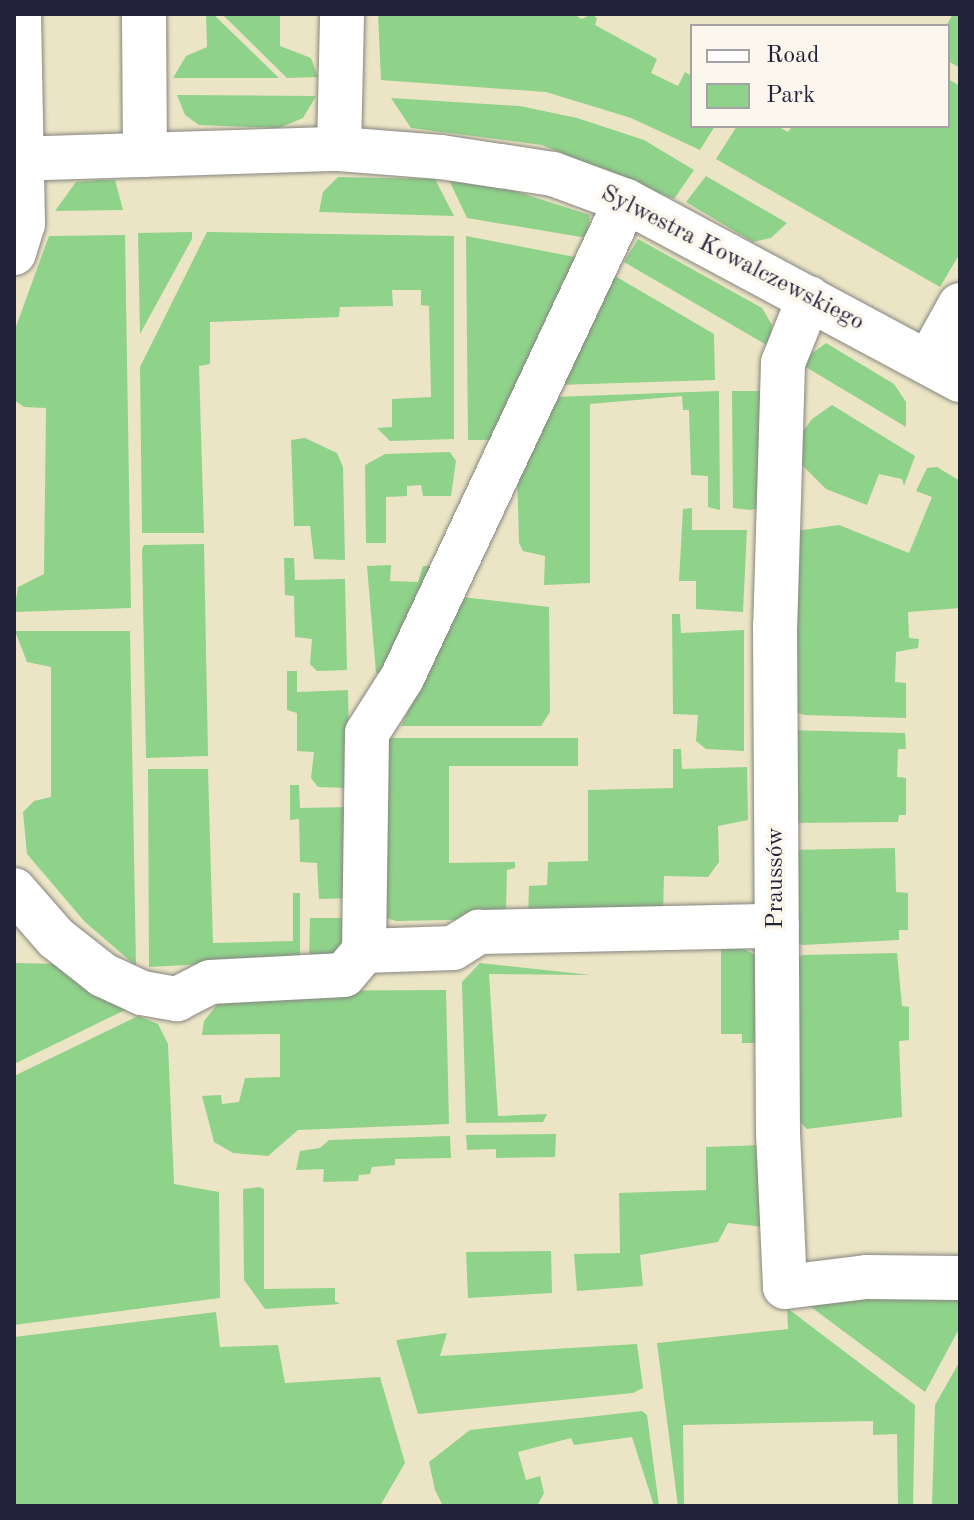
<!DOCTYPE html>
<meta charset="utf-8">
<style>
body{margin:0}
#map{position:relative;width:974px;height:1520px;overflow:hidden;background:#ece5c5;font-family:"Old Standard TT",serif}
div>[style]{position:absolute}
.green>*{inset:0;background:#8fd28a}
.roads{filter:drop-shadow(0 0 2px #878480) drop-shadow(0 0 2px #878480)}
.minor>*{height:44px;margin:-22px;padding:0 22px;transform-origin:22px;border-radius:22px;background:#fff}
span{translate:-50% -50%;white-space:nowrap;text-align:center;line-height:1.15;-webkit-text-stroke:7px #fbf7ec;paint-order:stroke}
.street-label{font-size:24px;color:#22223b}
.frame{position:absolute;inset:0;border:16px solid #22223b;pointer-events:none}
.legend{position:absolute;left:690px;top:24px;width:260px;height:104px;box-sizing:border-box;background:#fbf7ec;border:2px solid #a4a2a5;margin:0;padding:10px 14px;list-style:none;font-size:24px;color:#22223b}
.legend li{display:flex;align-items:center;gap:16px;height:40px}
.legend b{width:40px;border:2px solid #a4a2a5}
</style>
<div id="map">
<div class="green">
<i style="clip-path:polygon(206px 14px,213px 14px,279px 78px,173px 78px,186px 56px,207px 47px)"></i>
<i style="clip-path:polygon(222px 14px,280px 14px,280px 46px,311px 58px,318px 77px,287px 78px)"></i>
<i style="clip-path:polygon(378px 14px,573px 14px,582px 19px,591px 14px,597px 18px,595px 25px,657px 59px,651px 73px,678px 86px,685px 72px,692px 76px,692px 126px,715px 126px,700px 150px,631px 118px,546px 92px,381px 80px)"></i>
<i style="clip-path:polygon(953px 14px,960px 14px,960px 68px,948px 61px,946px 26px)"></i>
<i style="clip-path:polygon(948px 79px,960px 86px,960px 253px,940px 287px,716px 159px,737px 126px,777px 126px,788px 132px,792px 126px,948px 126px)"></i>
<i style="clip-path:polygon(177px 95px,316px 96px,303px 118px,279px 128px,199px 125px,185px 115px)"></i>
<i style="clip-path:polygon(391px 98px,520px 106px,577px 118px,644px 140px,694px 170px,674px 199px,542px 145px,411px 128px)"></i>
<i style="clip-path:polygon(706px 176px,787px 223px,771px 238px,753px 242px,686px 202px)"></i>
<i style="clip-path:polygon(338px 177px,435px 179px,454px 216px,319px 212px,323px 192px)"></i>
<i style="clip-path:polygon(99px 180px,115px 180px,123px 210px,55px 211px,76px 182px)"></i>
<i style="clip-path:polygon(449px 180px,502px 187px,590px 215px,587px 238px,467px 218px)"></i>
<i style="clip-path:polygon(192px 232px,192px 239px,140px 334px,138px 233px)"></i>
<i style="clip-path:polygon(207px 232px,454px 236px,454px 439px,390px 441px,377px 428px,392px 427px,392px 399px,431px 397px,429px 306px,421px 305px,421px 290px,392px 290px,393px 306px,340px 307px,339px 317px,210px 322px,210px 364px,199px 366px,204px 533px,142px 533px,140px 367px)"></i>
<i style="clip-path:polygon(125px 235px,131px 608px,14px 612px,18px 587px,44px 574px,46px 408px,24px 407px,14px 400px,14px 332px,49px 236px)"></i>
<i style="clip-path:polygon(466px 236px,585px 259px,497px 440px,468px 440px)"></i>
<i style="clip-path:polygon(638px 239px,762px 308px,772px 325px,770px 347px,624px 262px)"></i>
<i style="clip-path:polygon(615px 276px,714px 334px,715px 380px,557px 385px)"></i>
<i style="clip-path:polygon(826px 343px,894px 384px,906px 402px,906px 427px,799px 363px)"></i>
<i style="clip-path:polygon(719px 391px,720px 510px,708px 507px,708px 476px,691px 475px,689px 410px,683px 410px,682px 396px,590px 404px,590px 583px,544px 585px,545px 556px,523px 551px,519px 543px,517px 472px,554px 397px)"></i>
<i style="clip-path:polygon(732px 391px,768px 391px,761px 508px,750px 510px,733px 508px)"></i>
<i style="clip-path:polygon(832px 405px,915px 456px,904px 486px,902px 479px,879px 474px,867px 505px,826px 489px,793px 456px,794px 444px,812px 419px)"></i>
<i style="clip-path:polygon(305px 438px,337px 453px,343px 467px,345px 560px,314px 559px,310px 526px,294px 526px,291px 440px)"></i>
<i style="clip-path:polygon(450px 452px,456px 461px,451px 496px,423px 496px,421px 485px,407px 486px,407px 496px,386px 497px,386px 543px,366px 543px,365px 465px,385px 454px)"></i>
<i style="clip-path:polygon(937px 467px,960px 481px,960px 608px,908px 612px,909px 638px,919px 639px,918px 648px,896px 652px,895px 682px,906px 683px,906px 718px,804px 715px,786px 708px,796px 531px,839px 525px,909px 553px,932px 497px,916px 491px,927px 468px)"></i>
<i style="clip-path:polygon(692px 508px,692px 530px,747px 530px,743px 612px,696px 609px,696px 581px,679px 581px,683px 509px)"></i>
<i style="clip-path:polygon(204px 544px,208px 756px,146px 758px,142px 549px,144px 545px)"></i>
<i style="clip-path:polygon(284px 558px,294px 558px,295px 580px,345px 579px,347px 670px,317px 671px,310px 664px,312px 639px,295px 637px,294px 596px,285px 595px)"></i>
<i style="clip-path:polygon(391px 565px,390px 581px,418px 582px,423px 566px,439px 565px,384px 673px,376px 673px,367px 566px)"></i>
<i style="clip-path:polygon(462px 597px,549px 607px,550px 712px,541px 726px,401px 726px)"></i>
<i style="clip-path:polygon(672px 614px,680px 614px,681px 633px,744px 630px,744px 751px,706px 749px,696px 741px,698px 715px,673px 714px)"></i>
<i style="clip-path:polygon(15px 631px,130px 631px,136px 966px,85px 922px,27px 854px,23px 812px,34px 801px,51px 797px,51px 667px,27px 662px)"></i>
<i style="clip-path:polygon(287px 671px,297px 671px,297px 692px,348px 690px,350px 788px,318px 787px,311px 778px,314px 752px,297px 751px,297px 713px,287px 710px)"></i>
<i style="clip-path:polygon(785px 730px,905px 733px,906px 749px,898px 749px,897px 777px,906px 778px,906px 815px,899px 815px,898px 822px,787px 823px)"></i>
<i style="clip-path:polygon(389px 738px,578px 738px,578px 766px,449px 766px,449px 863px,515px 862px,515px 868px,507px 870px,506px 913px,498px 919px,396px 921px,382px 917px,374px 818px)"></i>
<i style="clip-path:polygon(673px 749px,681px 749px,682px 769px,747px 767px,748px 820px,718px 826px,719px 862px,708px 877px,664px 876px,663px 913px,528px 917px,529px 886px,547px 885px,548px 862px,588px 861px,588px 790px,673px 788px)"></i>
<i style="clip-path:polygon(148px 769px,208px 769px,213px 943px,293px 941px,293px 893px,300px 893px,300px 959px,149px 967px)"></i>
<i style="clip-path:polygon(290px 785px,299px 785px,300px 808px,350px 807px,352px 898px,319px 899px,317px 863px,300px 862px,299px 819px,290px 820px)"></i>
<i style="clip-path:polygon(895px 848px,896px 892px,908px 893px,908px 930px,899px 930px,899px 940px,802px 945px,789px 938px,789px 850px)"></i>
<i style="clip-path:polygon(310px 918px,352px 918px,347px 953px,309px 959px)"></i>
<i style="clip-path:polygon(721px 938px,758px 956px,763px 1043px,742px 1043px,742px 1034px,721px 1034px)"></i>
<i style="clip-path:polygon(897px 953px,902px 1006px,909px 1007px,909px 1040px,899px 1041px,902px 1117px,807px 1129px,800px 1122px,790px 963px,803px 955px)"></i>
<i style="clip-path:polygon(14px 963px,63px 964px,125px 1010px,14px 1064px)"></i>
<i style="clip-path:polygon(480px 963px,591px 975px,489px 974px,498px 1116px,547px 1114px,543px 1122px,466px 1123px,462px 982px)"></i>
<i style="clip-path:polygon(446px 990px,449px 1124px,298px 1130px,268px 1156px,233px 1153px,214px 1142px,202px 1096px,221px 1095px,222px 1104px,239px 1102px,245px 1078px,280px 1077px,280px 1034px,202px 1035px,204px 1021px,220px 1001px,241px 991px)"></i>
<i style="clip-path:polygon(138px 1016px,158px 1024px,168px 1044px,174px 1184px,219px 1192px,220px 1298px,14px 1325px,14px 1076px)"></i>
<i style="clip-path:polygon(556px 1134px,555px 1157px,496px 1158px,496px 1149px,467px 1150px,466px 1135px)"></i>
<i style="clip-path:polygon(450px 1136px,451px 1158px,395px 1159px,395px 1165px,372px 1167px,370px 1174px,359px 1175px,358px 1181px,323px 1182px,324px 1169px,296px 1170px,300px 1151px,320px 1148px,329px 1140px)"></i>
<i style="clip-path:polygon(765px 1145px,765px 1227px,728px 1223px,718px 1242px,640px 1255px,643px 1286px,577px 1291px,574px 1254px,620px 1253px,619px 1193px,706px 1190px,706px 1147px)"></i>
<i style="clip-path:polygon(259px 1187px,264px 1189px,264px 1289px,335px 1288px,335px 1301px,340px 1304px,265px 1309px,244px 1280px,243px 1189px)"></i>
<i style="clip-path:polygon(551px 1251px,552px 1293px,468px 1298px,466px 1252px)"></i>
<i style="clip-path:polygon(920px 1292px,960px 1293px,960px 1327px,925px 1392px,807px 1304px)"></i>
<i style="clip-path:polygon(787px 1308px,915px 1405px,913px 1506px,898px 1506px,897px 1434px,873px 1435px,873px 1421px,683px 1425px,684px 1506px,678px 1506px,657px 1343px,788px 1329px)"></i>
<i style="clip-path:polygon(216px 1312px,220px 1347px,278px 1345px,285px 1383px,380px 1377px,405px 1463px,380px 1506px,14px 1506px,14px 1337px)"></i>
<i style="clip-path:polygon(447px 1333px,440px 1356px,637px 1344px,643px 1388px,633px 1393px,418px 1414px,396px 1340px)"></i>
<i style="clip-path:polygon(960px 1361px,960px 1506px,932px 1506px,935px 1405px)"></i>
<i style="clip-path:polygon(642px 1411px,647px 1415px,659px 1506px,654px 1506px,632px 1437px,574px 1445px,571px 1438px,518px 1452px,526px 1480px,540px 1476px,544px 1493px,537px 1506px,443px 1506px,435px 1490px,429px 1462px,470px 1430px)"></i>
</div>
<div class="roads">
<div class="minor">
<i style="left:144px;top:14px;width:141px;rotate:89.6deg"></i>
<i style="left:339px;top:149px;width:135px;rotate:-88.7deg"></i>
<i style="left:14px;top:159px;width:325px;rotate:-1.8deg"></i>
<i style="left:339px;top:149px;width:102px;rotate:4.5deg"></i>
<i style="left:441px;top:157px;width:113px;rotate:8.6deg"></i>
<i style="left:553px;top:174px;width:78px;rotate:20.3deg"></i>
<i style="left:626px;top:201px;width:379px;rotate:28.2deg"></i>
<i style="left:14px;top:253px;width:30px;rotate:-73deg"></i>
<i style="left:23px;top:224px;width:210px;rotate:-91.1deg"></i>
<i style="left:809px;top:298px;width:70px;rotate:111.8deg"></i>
<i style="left:783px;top:363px;width:263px;rotate:91.7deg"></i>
<i style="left:775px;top:626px;width:507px;rotate:89.66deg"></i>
<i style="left:778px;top:1133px;width:154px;rotate:87.4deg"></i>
<i style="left:785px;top:1287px;width:82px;rotate:-7deg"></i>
<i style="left:866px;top:1277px;width:94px;rotate:0.6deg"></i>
<i style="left:929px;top:361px;width:64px;rotate:-61deg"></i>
<i style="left:14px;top:890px;width:64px;rotate:48.8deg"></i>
<i style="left:56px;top:938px;width:60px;rotate:38.2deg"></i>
<i style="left:103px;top:975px;width:43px;rotate:24.8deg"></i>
<i style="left:142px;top:993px;width:36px;rotate:10deg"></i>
<i style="left:177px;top:999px;width:37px;rotate:-27deg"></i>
<i style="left:210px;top:982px;width:134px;rotate:-3deg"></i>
<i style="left:344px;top:975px;width:31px;rotate:-50deg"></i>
<i style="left:364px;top:951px;width:89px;rotate:-1.9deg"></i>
<i style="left:453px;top:948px;width:31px;rotate:-32deg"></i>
<i style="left:479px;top:932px;width:298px;rotate:-1.2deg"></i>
<i style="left:364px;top:951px;width:218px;rotate:-89.2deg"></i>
<i style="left:367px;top:733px;width:65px;rotate:-57.5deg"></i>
<i style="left:402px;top:678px;width:527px;rotate:-64.85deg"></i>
</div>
</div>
<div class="street-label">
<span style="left:732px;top:259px;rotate:27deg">Sylwestra Kowalczewskiego</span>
<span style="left:777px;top:878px;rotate:-90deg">Praussów</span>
</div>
<div class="frame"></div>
<ul class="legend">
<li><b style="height:10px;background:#fff"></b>Road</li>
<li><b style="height:22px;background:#8fd28a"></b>Park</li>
</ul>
</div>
